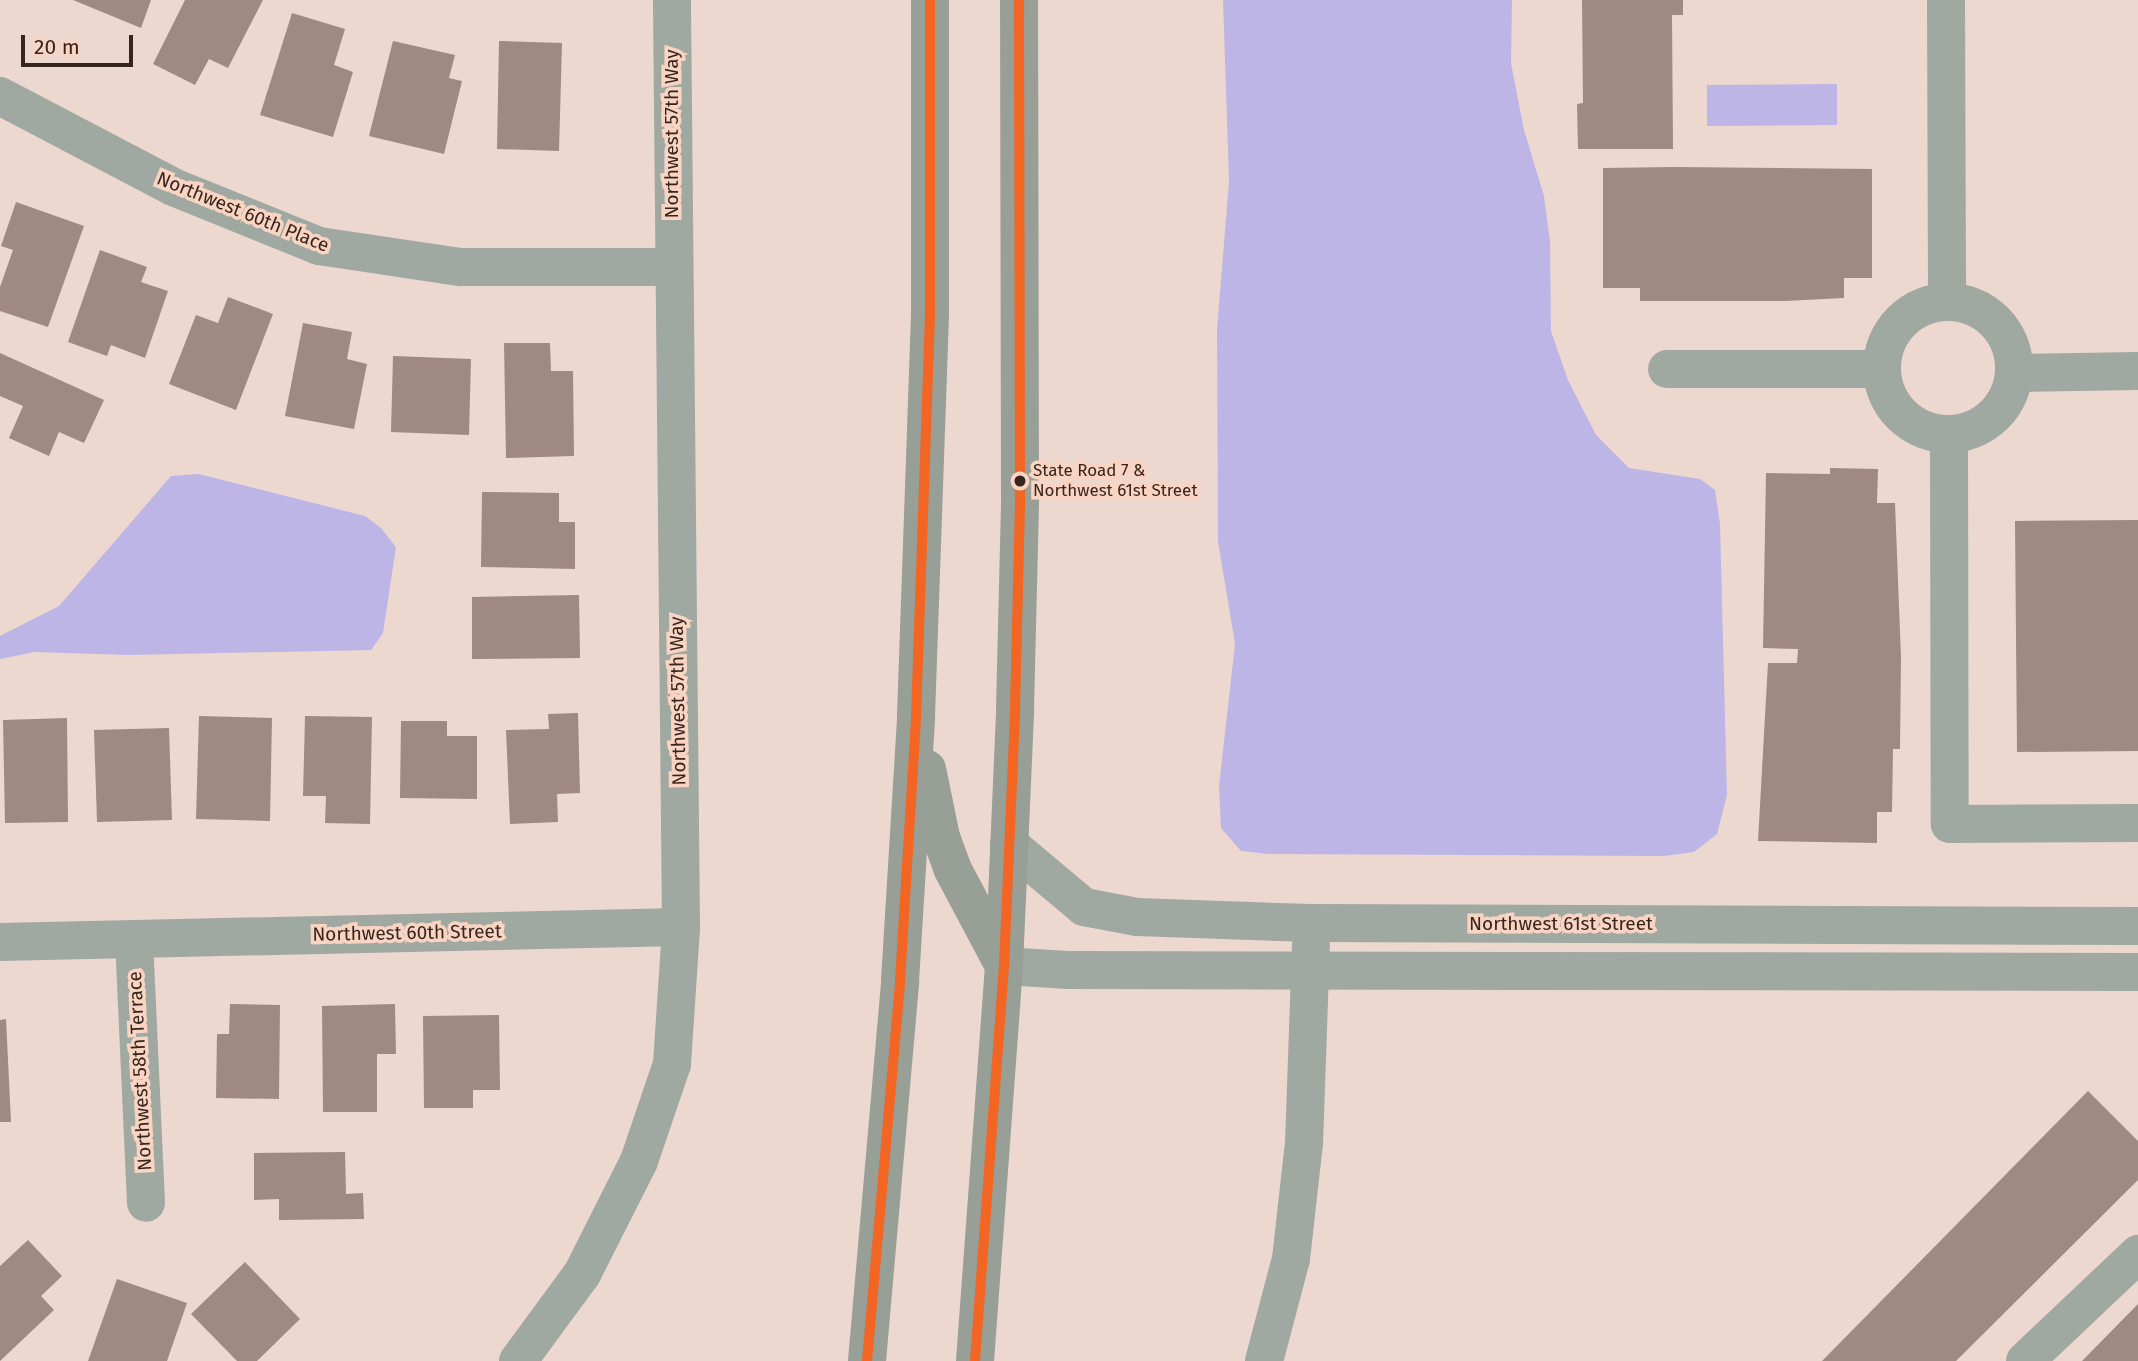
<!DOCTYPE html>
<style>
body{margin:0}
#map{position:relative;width:2138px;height:1361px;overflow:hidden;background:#ecd8cf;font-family:"Fira Sans",sans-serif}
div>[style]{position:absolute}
.water>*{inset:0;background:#beb5e7}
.building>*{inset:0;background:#a08883}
.minor>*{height:38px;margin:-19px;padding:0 19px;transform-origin:19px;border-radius:19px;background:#a0a8a2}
.minor>.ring{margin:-19px;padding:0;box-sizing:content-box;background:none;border:38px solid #a0a8a2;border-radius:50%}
.major>*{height:38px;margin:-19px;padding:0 19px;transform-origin:19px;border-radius:19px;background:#979f97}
.bus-1>*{height:10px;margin:-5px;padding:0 5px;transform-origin:5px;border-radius:5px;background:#f26522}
.dots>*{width:19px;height:19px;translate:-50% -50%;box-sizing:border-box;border:4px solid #f9d4c2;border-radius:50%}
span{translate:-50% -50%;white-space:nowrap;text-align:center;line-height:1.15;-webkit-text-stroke:7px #f9d4c2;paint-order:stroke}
.bus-label{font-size:17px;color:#36251d}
.left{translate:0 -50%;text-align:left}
.street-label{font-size:19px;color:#36251d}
.scale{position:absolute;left:21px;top:35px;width:112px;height:32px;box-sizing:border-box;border:4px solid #36251d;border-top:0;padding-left:9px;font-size:21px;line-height:24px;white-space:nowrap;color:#36251d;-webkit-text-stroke:5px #f9d4c2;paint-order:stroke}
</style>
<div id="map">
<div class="water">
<i style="clip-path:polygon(1223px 0,1512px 0,1511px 63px,1524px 130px,1544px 196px,1550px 241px,1551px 331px,1568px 380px,1596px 435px,1629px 468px,1700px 479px,1715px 490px,1720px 524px,1727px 795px,1717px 834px,1694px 852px,1664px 856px,1268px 854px,1241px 851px,1221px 828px,1219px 786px,1235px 644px,1218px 542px,1217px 330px,1229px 181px)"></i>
<i style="clip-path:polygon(1837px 84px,1837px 125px,1707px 126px,1707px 85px)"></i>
<i style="clip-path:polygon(199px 474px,365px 516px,381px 528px,396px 547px,383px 633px,371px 650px,128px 655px,35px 652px,0 659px,0 636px,59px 606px,171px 476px)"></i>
</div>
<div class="building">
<i style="clip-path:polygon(73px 0,151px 0,141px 28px)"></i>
<i style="clip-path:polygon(185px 0,263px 0,228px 68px,209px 59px,195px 85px,153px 64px)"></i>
<i style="clip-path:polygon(1582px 0,1683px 0,1683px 15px,1672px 15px,1673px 149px,1578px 149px,1577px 104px,1583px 103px)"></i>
<i style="clip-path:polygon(292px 13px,345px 29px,334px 65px,353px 72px,333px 137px,260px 115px)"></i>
<i style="clip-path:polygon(393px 41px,455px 55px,449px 78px,462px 81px,444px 154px,369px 136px)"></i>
<i style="clip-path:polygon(499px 41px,562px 43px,559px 151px,497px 149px)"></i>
<i style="clip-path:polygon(1675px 167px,1872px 169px,1872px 278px,1844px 278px,1844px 298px,1785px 301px,1640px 301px,1640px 288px,1603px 288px,1603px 168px)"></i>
<i style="clip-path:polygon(16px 202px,84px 226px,48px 327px,0 311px,0 287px,13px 250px,1px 246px)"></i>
<i style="clip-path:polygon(100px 250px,147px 267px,141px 282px,168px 291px,145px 358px,111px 345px,107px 356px,68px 342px)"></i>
<i style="clip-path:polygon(228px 297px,273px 314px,236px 410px,169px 384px,196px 315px,218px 323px)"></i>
<i style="clip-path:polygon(303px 323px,352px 332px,347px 359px,367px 364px,354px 429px,285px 416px)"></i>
<i style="clip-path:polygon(504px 343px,550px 343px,551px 371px,573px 371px,574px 456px,506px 458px)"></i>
<i style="clip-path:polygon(0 353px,104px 400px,84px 443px,59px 432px,49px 456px,9px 438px,23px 406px,0 396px)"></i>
<i style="clip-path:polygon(393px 356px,471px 359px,469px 435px,391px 432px)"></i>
<i style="clip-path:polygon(1830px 468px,1878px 469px,1877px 503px,1895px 503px,1901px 657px,1900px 749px,1893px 749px,1892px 812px,1877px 812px,1877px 843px,1758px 841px,1768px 663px,1797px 663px,1798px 649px,1763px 648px,1766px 473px,1830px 474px)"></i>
<i style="clip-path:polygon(482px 492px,559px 493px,559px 522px,575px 522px,575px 569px,481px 567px)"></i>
<i style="clip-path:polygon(2138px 520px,2138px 751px,2017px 752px,2015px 521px)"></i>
<i style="clip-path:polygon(579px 595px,580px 658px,472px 659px,472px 597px)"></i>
<i style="clip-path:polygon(578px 713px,580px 793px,557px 794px,558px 822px,510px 824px,506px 730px,549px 729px,548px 714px)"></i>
<i style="clip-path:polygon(199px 716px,272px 718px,270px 821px,196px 819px)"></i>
<i style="clip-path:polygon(305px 716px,372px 717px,370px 824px,325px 823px,326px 796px,303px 796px)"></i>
<i style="clip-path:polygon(67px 718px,68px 822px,5px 823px,3px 720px)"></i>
<i style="clip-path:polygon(401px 721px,447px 721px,447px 736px,477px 736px,477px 799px,400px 798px)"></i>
<i style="clip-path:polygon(169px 728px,172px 820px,97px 822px,94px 730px)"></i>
<i style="clip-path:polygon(230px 1004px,280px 1005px,279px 1099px,216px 1098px,217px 1034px,229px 1034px)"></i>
<i style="clip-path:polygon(395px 1004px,396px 1054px,377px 1054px,377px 1112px,323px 1112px,322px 1006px)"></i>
<i style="clip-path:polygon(499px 1015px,500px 1090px,473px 1090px,473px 1108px,424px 1108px,423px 1016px)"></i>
<i style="clip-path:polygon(6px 1019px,11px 1122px,0 1122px,0 1020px)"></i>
<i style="clip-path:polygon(2088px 1091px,2138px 1141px,2138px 1180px,1956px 1361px,1822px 1361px)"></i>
<i style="clip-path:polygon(345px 1152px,346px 1194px,363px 1193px,364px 1219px,279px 1220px,279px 1199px,254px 1200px,254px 1153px)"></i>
<i style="clip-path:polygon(28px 1240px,62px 1276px,41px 1296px,54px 1310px,0 1361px,0 1266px)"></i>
<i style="clip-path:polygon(245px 1262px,300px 1319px,257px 1361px,237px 1361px,191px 1314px)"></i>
<i style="clip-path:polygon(117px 1279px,187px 1303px,167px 1361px,88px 1361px)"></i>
<i style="clip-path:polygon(2138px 1304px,2138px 1361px,2082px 1361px)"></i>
</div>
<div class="minor">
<i style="left:1946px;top:0;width:301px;rotate:89.8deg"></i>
<i style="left:0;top:96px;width:195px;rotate:27.7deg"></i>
<i style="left:173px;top:187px;width:157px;rotate:22deg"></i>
<i style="left:319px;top:246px;width:143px;rotate:8.5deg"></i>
<i style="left:460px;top:267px;width:212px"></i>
<i class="ring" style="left:1882px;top:302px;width:94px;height:94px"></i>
<i style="left:1667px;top:369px;width:214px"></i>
<i style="left:2014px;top:373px;width:124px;rotate:-0.9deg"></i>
<i style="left:1949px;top:435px;width:389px;rotate:89.9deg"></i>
<i style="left:1950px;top:824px;width:188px;rotate:-0.3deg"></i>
<i style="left:1009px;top:844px;width:98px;rotate:40deg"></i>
<i style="left:1084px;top:907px;width:54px;rotate:10.7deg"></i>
<i style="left:1137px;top:917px;width:174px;rotate:2deg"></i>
<i style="left:1311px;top:923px;width:827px;rotate:0.21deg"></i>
<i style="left:134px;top:939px;width:264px;rotate:87.4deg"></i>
<i style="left:0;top:942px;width:681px;rotate:-1.26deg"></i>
<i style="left:1004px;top:966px;width:64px;rotate:3.6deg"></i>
<i style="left:1068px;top:970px;width:1070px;rotate:0.11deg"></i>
<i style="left:518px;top:1361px;width:108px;rotate:-53.7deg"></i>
<i style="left:582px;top:1274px;width:127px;rotate:-63.2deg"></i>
<i style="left:639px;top:1161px;width:102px;rotate:-71.2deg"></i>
<i style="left:672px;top:1064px;width:137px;rotate:-86.2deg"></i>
<i style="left:681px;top:927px;width:927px;rotate:-90.56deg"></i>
<i style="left:1264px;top:1361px;width:106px;rotate:-75.2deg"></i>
<i style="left:1291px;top:1259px;width:116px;rotate:-83.6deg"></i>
<i style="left:1304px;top:1144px;width:198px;rotate:-88deg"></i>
<i style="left:2025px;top:1361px;width:156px;rotate:-43.4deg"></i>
</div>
<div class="major">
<i style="left:927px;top:769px;width:69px;rotate:78.4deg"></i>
<i style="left:941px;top:837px;width:33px;rotate:70deg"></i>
<i style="left:952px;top:868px;width:111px;rotate:62deg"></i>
<i style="left:867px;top:1361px;width:381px;rotate:-85deg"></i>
<i style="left:900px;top:981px;width:265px;rotate:-86.5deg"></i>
<i style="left:916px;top:716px;width:404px;rotate:-88deg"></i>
<i style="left:930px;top:312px;width:312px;rotate:-90deg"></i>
<i style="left:975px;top:1361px;width:396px;rotate:-85.8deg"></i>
<i style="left:1004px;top:966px;width:257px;rotate:-87.5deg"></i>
<i style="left:1015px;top:709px;width:208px;rotate:-88.6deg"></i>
<i style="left:1020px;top:501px;width:501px;rotate:-90.11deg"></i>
</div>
<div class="bus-1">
<i style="left:867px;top:1361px;width:381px;rotate:-85deg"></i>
<i style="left:900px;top:981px;width:265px;rotate:-86.5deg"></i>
<i style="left:916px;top:716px;width:404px;rotate:-88deg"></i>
<i style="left:930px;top:312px;width:312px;rotate:-90deg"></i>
<i style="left:975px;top:1361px;width:396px;rotate:-85.8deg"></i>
<i style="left:1004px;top:966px;width:257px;rotate:-87.5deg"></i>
<i style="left:1015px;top:709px;width:208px;rotate:-88.6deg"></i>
<i style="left:1020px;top:501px;width:501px;rotate:-90.11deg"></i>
</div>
<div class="dots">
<i style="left:1020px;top:481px;background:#36251d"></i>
</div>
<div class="bus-label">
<span class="left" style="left:1033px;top:481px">State Road 7 &amp;<br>Northwest 61st Street</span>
</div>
<div class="street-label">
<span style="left:672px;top:134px;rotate:-90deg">Northwest 57th Way</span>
<span style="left:243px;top:212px;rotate:22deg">Northwest 60th Place</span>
<span style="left:678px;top:701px;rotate:-91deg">Northwest 57th Way</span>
<span style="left:1561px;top:924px">Northwest 61st Street</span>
<span style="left:407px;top:933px;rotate:-1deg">Northwest 60th Street</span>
<span style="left:140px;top:1071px;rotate:-93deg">Northwest 58th Terrace</span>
</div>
<div class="scale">20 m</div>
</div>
